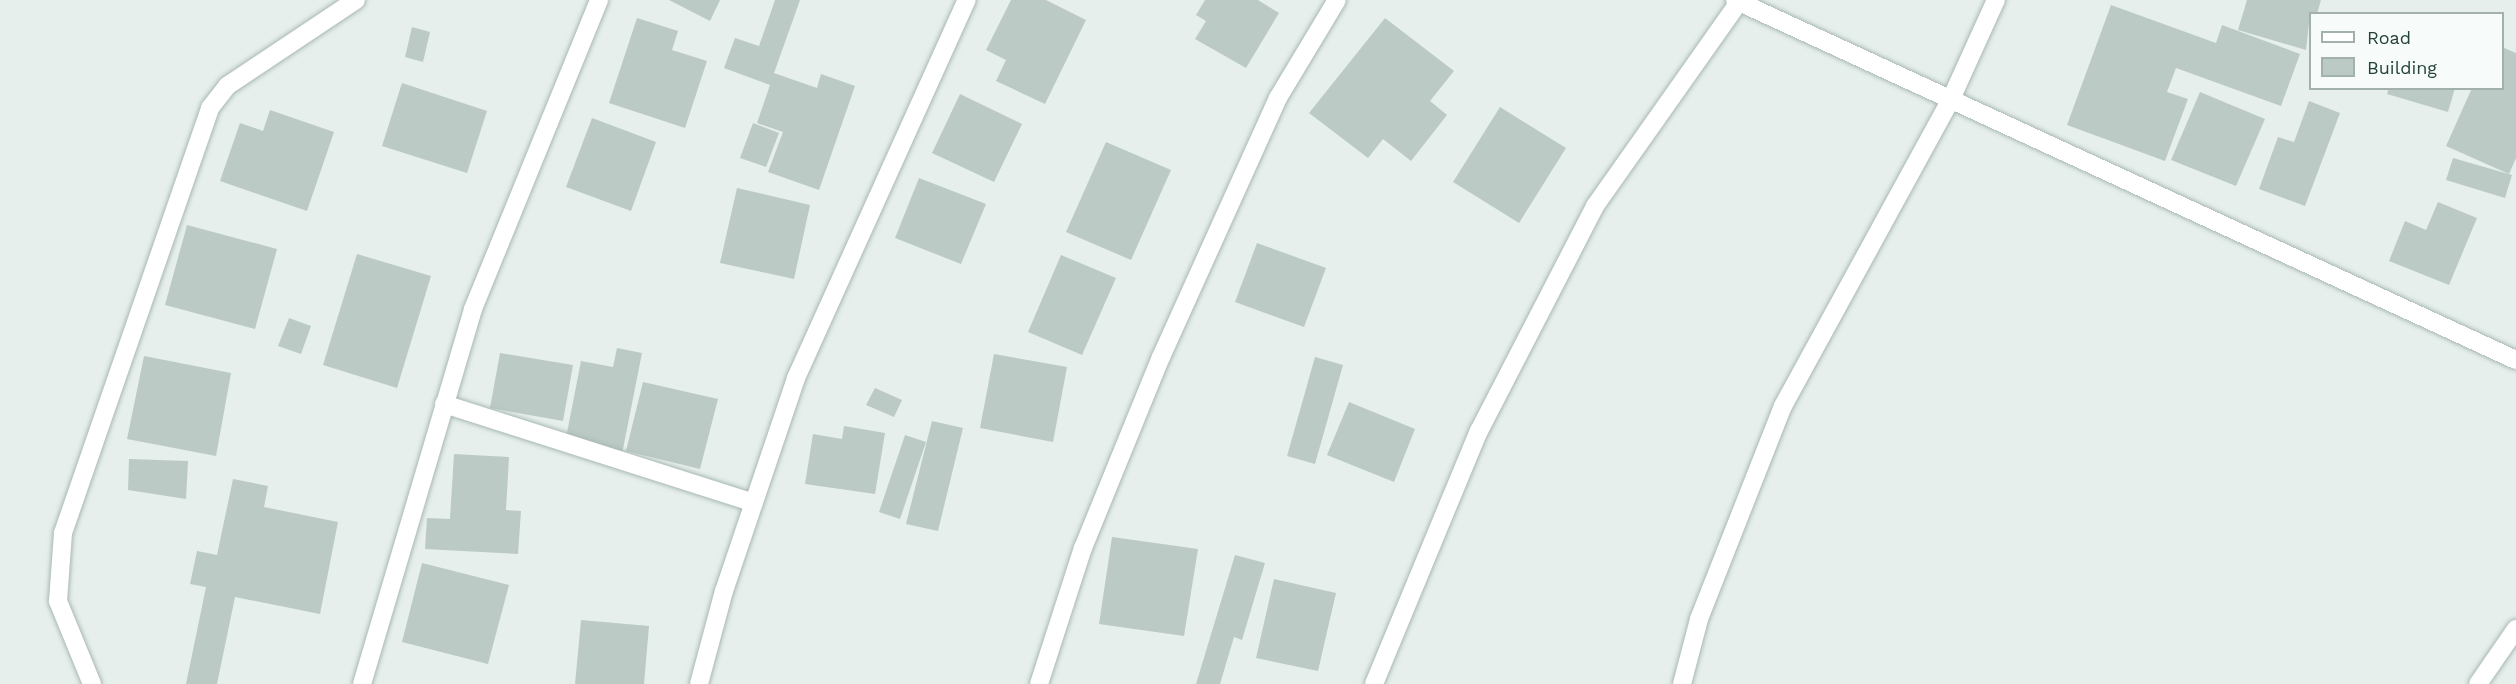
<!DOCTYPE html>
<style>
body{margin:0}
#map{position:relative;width:2516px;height:684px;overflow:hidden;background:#e6efeb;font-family:"Work Sans",sans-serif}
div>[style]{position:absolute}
.building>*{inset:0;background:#bbcac4}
.roads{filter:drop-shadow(0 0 2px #a8b8b2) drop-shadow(0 0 2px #a8b8b2)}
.minor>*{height:18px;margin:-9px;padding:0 9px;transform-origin:9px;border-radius:9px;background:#fff}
span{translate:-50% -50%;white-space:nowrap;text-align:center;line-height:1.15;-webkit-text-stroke:4.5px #f7fbf9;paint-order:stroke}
.legend{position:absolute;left:2309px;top:12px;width:195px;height:78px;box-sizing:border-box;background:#f7fbf9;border:2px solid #a3b1ad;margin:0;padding:8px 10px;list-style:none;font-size:18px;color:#24423a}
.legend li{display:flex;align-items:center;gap:12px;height:30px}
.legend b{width:30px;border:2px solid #a3b1ad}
</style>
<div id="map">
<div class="building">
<i style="clip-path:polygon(669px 0,720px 0,710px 21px)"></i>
<i style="clip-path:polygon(775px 0,800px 0,774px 73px,817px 88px,821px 74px,855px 86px,819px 190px,768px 172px,783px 132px,757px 123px,770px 85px,724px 68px,735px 38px,759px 46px)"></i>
<i style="clip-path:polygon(1011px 0,1046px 0,1086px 20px,1045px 104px,996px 81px,1006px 60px,986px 50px)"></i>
<i style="clip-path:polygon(1205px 0,1258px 0,1279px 13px,1246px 68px,1195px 39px,1206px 21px,1196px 15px)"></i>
<i style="clip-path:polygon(2247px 0,2321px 0,2317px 14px,2310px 14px,2306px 50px,2238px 30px)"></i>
<i style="clip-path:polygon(2111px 5px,2216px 43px,2222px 25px,2300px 54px,2281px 106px,2176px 68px,2167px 92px,2188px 99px,2165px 161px,2067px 125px)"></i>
<i style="clip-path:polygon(637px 18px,678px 31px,672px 50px,707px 61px,685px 128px,609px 103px)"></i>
<i style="clip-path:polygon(1385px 18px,1454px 71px,1430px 101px,1447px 115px,1411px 161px,1383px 139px,1368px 158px,1309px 113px)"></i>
<i style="clip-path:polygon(412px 27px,430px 32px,423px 62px,405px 57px)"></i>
<i style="clip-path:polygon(2502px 47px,2516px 53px,2516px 158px,2509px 174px,2446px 146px,2472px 88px,2502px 88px)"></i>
<i style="clip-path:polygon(402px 83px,487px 111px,467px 173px,382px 146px)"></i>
<i style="clip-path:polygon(2389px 88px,2455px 88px,2448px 112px,2387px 94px)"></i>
<i style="clip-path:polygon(2200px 92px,2265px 119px,2236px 186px,2171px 160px)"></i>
<i style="clip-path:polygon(960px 94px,1022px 124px,994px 182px,932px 153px)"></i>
<i style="clip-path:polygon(2309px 101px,2340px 113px,2305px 206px,2259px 189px,2278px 137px,2294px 142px)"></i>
<i style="clip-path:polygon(1500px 107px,1566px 148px,1519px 223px,1453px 182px)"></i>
<i style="clip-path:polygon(270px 110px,334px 132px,307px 211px,220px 181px,240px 123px,263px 131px)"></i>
<i style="clip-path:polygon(592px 118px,656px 142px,631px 211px,566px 187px)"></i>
<i style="clip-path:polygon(753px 123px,779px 133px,766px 167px,740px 158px)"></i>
<i style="clip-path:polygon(1106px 142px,1171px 170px,1131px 260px,1066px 232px)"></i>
<i style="clip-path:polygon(2453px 158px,2512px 175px,2505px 198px,2446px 180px)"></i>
<i style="clip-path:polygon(919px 178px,986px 204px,961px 264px,895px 238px)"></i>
<i style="clip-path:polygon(737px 188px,810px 205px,794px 279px,720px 263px)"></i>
<i style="clip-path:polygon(2438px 202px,2477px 218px,2449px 285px,2389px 261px,2405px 221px,2426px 230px)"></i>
<i style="clip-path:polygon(187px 225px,277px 249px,255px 329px,165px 305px)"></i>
<i style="clip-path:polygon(1257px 243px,1326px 268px,1304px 327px,1235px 302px)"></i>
<i style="clip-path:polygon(357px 254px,431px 276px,397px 388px,323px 365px)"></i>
<i style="clip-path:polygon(1061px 255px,1116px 278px,1082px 355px,1028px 332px)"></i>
<i style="clip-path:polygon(289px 318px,311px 326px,301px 354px,278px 346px)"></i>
<i style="clip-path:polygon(617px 348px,642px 353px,622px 454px,565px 443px,581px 361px,613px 367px)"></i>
<i style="clip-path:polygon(500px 353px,573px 365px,563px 421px,490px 408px)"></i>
<i style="clip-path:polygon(994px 354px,1067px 367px,1053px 442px,980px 428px)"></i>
<i style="clip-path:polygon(144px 356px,231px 373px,216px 456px,127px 439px)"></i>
<i style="clip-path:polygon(1315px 357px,1343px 365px,1315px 464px,1287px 456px)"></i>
<i style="clip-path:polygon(643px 382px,718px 399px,700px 469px,626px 451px)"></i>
<i style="clip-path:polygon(875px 388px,902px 400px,894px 417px,866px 405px)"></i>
<i style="clip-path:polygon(1349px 402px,1415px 429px,1394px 482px,1327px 455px)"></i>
<i style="clip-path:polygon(932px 421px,963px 428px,938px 531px,906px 524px)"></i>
<i style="clip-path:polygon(844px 426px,885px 433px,875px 494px,805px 484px,813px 434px,842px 439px)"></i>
<i style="clip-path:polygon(905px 435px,926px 442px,900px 519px,879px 512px)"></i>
<i style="clip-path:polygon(454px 454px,509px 457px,506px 510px,521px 511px,518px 554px,425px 549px,427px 518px,450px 519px)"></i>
<i style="clip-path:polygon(129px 459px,188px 461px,186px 499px,128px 490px)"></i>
<i style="clip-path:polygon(233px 479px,268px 486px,264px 507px,338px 522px,320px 614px,235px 597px,217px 684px,186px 684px,206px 587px,190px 584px,197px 551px,217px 555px)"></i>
<i style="clip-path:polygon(1112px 537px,1198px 549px,1184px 636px,1099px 624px)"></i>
<i style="clip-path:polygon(1235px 555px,1265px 563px,1242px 640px,1234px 637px,1220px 684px,1196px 684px)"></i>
<i style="clip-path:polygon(422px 563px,509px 585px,488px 664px,402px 642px)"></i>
<i style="clip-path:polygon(1274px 579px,1336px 593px,1318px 671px,1256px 658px)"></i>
<i style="clip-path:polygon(581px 620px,649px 626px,644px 684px,575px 684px)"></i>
</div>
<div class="roads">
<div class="minor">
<i style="left:1735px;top:0;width:860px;rotate:24.75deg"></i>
<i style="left:444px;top:404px;width:325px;rotate:17.7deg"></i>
<i style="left:92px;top:684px;width:90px;rotate:-112.3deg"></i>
<i style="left:58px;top:601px;width:68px;rotate:-85.8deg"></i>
<i style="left:63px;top:533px;width:450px;rotate:-70.9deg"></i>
<i style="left:210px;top:108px;width:28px;rotate:-52deg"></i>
<i style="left:227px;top:86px;width:155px;rotate:-33.7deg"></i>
<i style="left:362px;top:684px;width:391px;rotate:-73.5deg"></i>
<i style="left:473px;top:309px;width:334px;rotate:-67.8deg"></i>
<i style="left:699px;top:684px;width:96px;rotate:-75deg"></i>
<i style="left:724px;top:591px;width:225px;rotate:-71.3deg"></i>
<i style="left:796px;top:378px;width:415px;rotate:-65.7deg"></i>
<i style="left:1039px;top:684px;width:143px;rotate:-72.1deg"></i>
<i style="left:1083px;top:548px;width:206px;rotate:-67.8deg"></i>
<i style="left:1161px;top:357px;width:284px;rotate:-65.7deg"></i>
<i style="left:1278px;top:98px;width:114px;rotate:-59deg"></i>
<i style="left:1374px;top:684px;width:274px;rotate:-67.5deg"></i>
<i style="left:1479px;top:431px;width:253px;rotate:-62.7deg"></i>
<i style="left:1595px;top:206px;width:250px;rotate:-54.8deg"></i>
<i style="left:1682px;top:684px;width:67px;rotate:-75.3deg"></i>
<i style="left:1699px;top:619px;width:229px;rotate:-68.5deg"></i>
<i style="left:1783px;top:406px;width:350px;rotate:-61.3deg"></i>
<i style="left:1951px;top:99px;width:109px;rotate:-65.6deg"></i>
<i style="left:2478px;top:684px;width:67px;rotate:-55.4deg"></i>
</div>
</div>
<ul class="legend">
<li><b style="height:8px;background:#fff"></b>Road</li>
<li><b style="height:16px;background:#bbcac4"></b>Building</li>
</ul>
</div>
